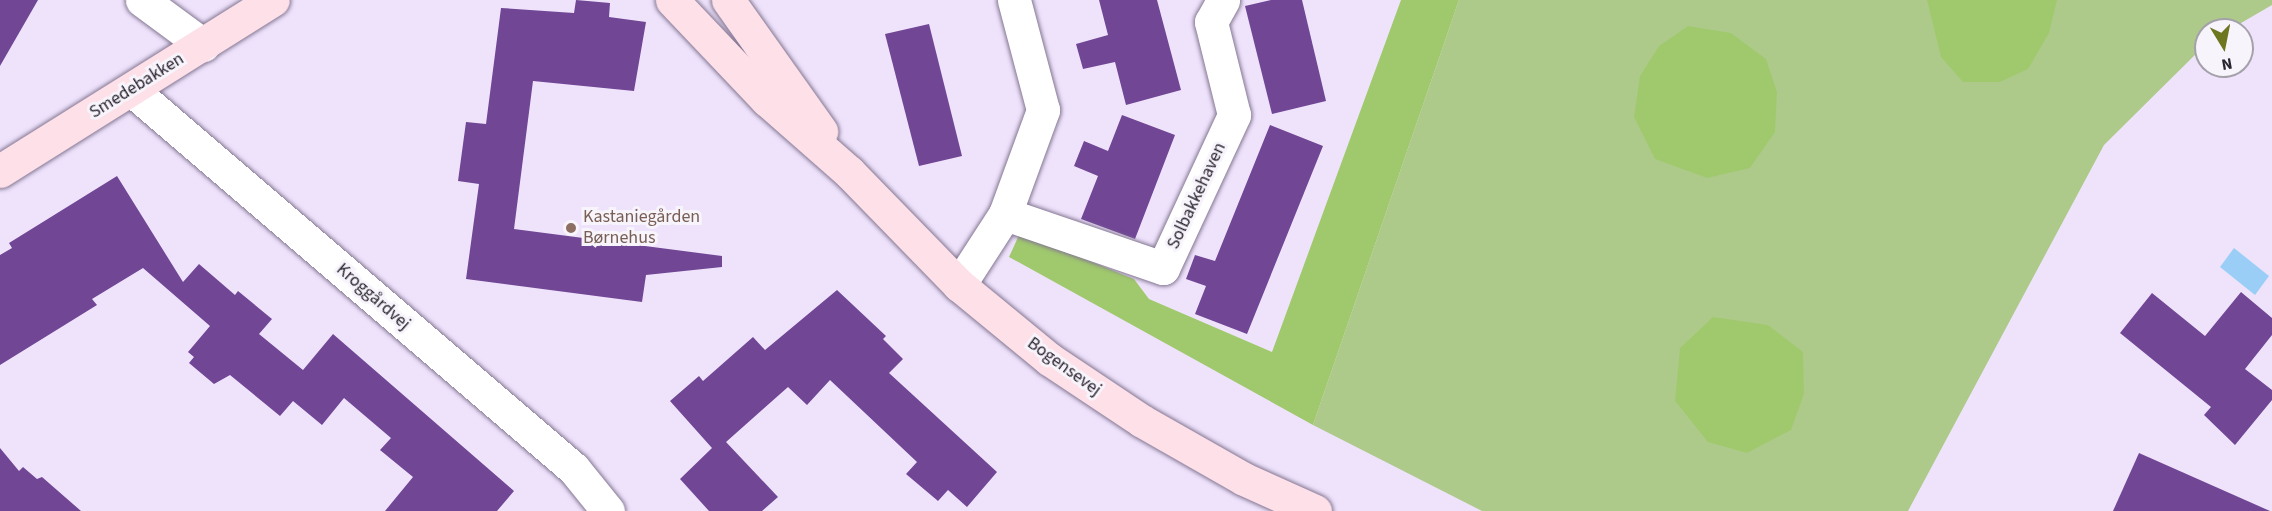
<!DOCTYPE html>
<meta charset="utf-8">
<style>
body{margin:0}
#map{position:relative;width:2272px;height:511px;overflow:hidden;background:#efe3fc;font-family:"Source Sans 3",sans-serif}
div>[style]{position:absolute}
.green>*{inset:0;background:#adca8b}
.forest>*{inset:0;background:#a0c96d}
.water>*{inset:0;background:#9acef6}
.building>*{inset:0;background:#704695}
.roads{filter:drop-shadow(0 0 2px #837692) drop-shadow(0 0 2px #837692)}
.street>*{height:33px;margin:-16.5px;padding:0 16.5px;transform-origin:16.5px;border-radius:16.5px;background:#fff}
.secondary>*{height:33px;margin:-16.5px;padding:0 16.5px;transform-origin:16.5px;border-radius:16.5px;background:#fde0e8}
.dots>*{width:16px;height:16px;translate:-50% -50%;box-sizing:border-box;border:3px solid #f7f4fb;border-radius:50%}
span{translate:-50% -50%;white-space:nowrap;text-align:center;line-height:1.15;-webkit-text-stroke:6px #f7f4fb;paint-order:stroke}
.street-label{font-size:18px;color:#2a2430}
.education-label{font-size:18px;color:#785e54}
.left{translate:0 -50%;text-align:left}
.north{position:absolute;left:2194px;top:18px;width:60px;height:60px;box-sizing:border-box;background:#f7f4fb;border:2px solid #a5a1aa;border-radius:50%;rotate:170deg;font-size:16px;font-weight:700;line-height:24px;text-align:center;color:#2a2430}
.north::after{content:'';display:block;margin:auto;width:21px;height:27px;background:#6e7620;clip-path:polygon(50% 0,100% 100%,50% 72%,0 100%)}
</style>
<div id="map">
<div class="green">
<i style="clip-path:polygon(1459px 0,2272px 0,2272px 5px,2229px 30px,2206px 30px,2206px 44px,2104px 145px,1908px 511px,1482px 511px,1313px 425px)"></i>
</div>
<div class="forest">
<i style="clip-path:polygon(1401px 0,1459px 0,1313px 425px,1009px 257px,1020px 233px,1134px 279px,1149px 299px,1272px 352px)"></i>
<i style="clip-path:polygon(1927px 0,2057px 0,2049px 33px,2028px 69px,2000px 82px,1963px 82px,1941px 57px)"></i>
<i style="clip-path:polygon(1688px 26px,1731px 33px,1766px 59px,1777px 92px,1775px 132px,1750px 168px,1707px 178px,1655px 159px,1634px 117px,1640px 76px,1659px 46px)"></i>
<i style="clip-path:polygon(1713px 317px,1768px 325px,1803px 352px,1804px 394px,1791px 430px,1747px 453px,1708px 442px,1675px 401px,1680px 348px)"></i>
</div>
<div class="water">
<i style="clip-path:polygon(2234px 248px,2269px 276px,2255px 295px,2220px 267px)"></i>
</div>
<div class="building">
<i style="clip-path:polygon(0 0,38px 0,0 66px)"></i>
<i style="clip-path:polygon(576px 0,610px 3px,609px 17px,646px 22px,634px 91px,533px 81px,514px 229px,722px 256px,722px 267px,646px 275px,642px 302px,466px 279px,479px 184px,458px 181px,466px 122px,486px 124px,501px 8px,574px 13px)"></i>
<i style="clip-path:polygon(1099px 0,1157px 0,1181px 90px,1126px 105px,1115px 62px,1083px 69px,1076px 44px,1108px 35px)"></i>
<i style="clip-path:polygon(1271px 0,1302px 0,1326px 101px,1272px 114px,1245px 6px)"></i>
<i style="clip-path:polygon(929px 24px,962px 156px,919px 166px,885px 34px)"></i>
<i style="clip-path:polygon(1122px 115px,1175px 135px,1135px 239px,1081px 219px,1098px 176px,1074px 166px,1084px 141px,1108px 151px)"></i>
<i style="clip-path:polygon(1270px 125px,1323px 146px,1247px 334px,1195px 314px,1206px 286px,1186px 279px,1195px 255px,1215px 261px)"></i>
<i style="clip-path:polygon(117px 176px,183px 282px,199px 264px,235px 295px,238px 291px,272px 319px,259px 334px,303px 370px,333px 334px,514px 491px,497px 511px,385px 511px,413px 477px,380px 450px,391px 438px,344px 398px,322px 425px,293px 401px,280px 416px,230px 375px,214px 384px,189px 363px,194px 357px,188px 352px,210px 326px,143px 268px,92px 299px,97px 305px,0 365px,0 255px,12px 248px,9px 243px)"></i>
<i style="clip-path:polygon(837px 290px,886px 336px,883px 339px,903px 359px,889px 373px,997px 472px,967px 507px,948px 490px,938px 501px,906px 474px,917px 462px,830px 380px,807px 405px,788px 387px,726px 442px,778px 497px,762px 511px,709px 511px,680px 479px,712px 448px,670px 401px,699px 376px,703px 381px,753px 337px,765px 350px)"></i>
<i style="clip-path:polygon(2241px 292px,2272px 318px,2272px 335px,2245px 369px,2272px 390px,2272px 400px,2235px 445px,2204px 415px,2211px 407px,2120px 333px,2152px 293px,2205px 336px)"></i>
<i style="clip-path:polygon(0 448px,19px 471px,23px 467px,37px 479px,42px 477px,81px 511px,0 511px)"></i>
<i style="clip-path:polygon(2139px 453px,2270px 511px,2113px 511px)"></i>
</div>
<div class="roads">
<div class="street">
<i style="left:142px;top:0;width:76px;rotate:36.4deg"></i>
<i style="left:132px;top:90px;width:582px;rotate:40.61deg"></i>
<i style="left:574px;top:469px;width:54px;rotate:51deg"></i>
<i style="left:1005px;top:214px;width:167px;rotate:18.9deg"></i>
<i style="left:1163px;top:268px;width:169px;rotate:-65.1deg"></i>
<i style="left:1234px;top:115px;width:96px;rotate:-103.9deg"></i>
<i style="left:1211px;top:22px;width:25px;rotate:-61deg"></i>
<i style="left:959px;top:285px;width:85px;rotate:-57.1deg"></i>
<i style="left:1005px;top:214px;width:111px;rotate:-69.9deg"></i>
<i style="left:1043px;top:110px;width:114px;rotate:-104.8deg"></i>
</div>
<div class="secondary">
<i style="left:672px;top:0;width:138px;rotate:46.5deg"></i>
<i style="left:767px;top:100px;width:109px;rotate:41.3deg"></i>
<i style="left:849px;top:172px;width:158px;rotate:45.8deg"></i>
<i style="left:959px;top:285px;width:117px;rotate:39.4deg"></i>
<i style="left:1049px;top:359px;width:112px;rotate:33.7deg"></i>
<i style="left:1142px;top:421px;width:117px;rotate:29.6deg"></i>
<i style="left:1244px;top:479px;width:78px;rotate:24.3deg"></i>
<i style="left:728px;top:0;width:161px;rotate:54.6deg"></i>
<i style="left:0;top:171px;width:322px;rotate:-32.1deg"></i>
</div>
</div>
<div class="dots">
<i style="left:571px;top:228px;background:#8d6e63"></i>
</div>
<div class="street-label">
<span style="left:137px;top:86px;rotate:-32deg">Smedebakken</span>
<span style="left:1197px;top:196px;rotate:-65deg">Solbakkehaven</span>
<span style="left:373px;top:297px;rotate:41deg">Kroggårdvej</span>
<span style="left:1064px;top:367px;rotate:36deg">Bogensevej</span>
</div>
<div class="education-label">
<span class="left" style="left:583px;top:228px">Kastaniegården<br>Børnehus</span>
</div>
<div class="north">N</div>
</div>
